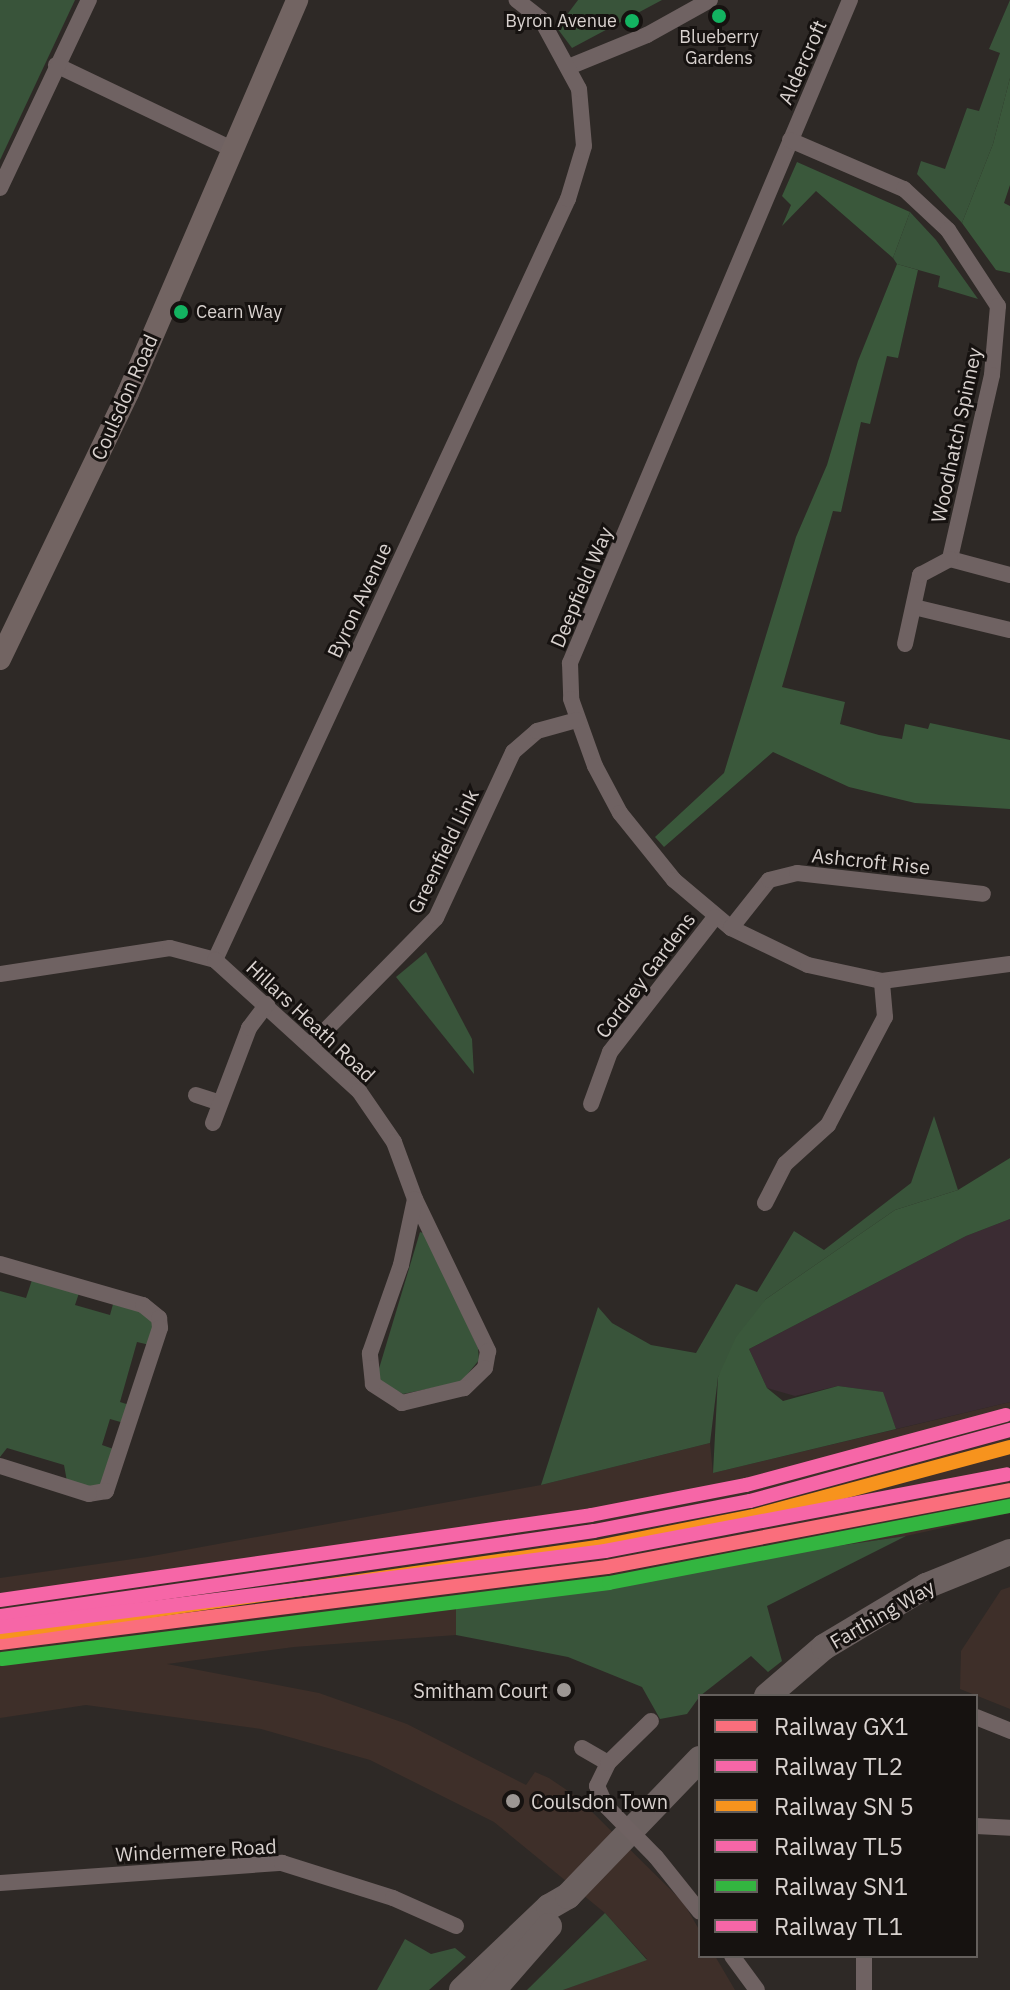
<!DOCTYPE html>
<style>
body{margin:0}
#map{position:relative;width:1010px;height:1990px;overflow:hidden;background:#2e2926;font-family:"IBM Plex Sans",sans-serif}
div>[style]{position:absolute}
.built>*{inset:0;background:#3e2f29}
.industrial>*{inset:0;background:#3b2c33}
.green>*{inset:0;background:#39543a}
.forest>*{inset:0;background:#3a583b}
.minor>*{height:16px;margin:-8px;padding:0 8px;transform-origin:8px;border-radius:8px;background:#6f6262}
.secondary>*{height:22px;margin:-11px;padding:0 11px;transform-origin:11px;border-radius:11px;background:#726462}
.trunk>*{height:26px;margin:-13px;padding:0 13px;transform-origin:13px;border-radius:13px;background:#6c6160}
.minor-bridge>*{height:16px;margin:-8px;padding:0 8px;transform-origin:8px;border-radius:8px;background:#6f6262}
.rail-1>*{height:14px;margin:-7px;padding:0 7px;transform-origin:7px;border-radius:7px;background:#fa6e7c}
.rail-2>*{height:14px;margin:-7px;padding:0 7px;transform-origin:7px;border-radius:7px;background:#f666a7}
.rail-3>*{height:14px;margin:-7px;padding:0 7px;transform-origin:7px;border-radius:7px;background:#f7931d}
.rail-4>*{height:14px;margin:-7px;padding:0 7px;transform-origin:7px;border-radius:7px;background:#f666a7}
.rail-5>*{height:14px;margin:-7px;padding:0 7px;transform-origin:7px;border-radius:7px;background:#33b540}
.rail-6>*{height:14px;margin:-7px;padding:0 7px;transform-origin:7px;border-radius:7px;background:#f666a7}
.dots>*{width:22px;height:22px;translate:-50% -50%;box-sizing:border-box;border:4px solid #161210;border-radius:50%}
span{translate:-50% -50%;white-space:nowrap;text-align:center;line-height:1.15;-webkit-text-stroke:6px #161210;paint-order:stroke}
.bus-label{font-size:18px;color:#d9d2cf}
.right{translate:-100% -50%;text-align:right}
.left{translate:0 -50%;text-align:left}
.street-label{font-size:20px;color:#d9d2cf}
.poi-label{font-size:20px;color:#d9d2cf}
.legend{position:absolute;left:698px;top:1694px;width:280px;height:264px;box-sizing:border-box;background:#161210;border:2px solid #645f5c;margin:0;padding:10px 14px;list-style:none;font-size:24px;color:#d9d2cf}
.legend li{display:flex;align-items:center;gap:16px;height:40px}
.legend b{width:40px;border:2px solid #645f5c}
</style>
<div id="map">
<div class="built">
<i style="clip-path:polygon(1010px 1402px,1010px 1513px,906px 1536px,456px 1602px,456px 1635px,294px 1647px,167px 1664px,319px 1693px,407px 1724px,526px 1785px,535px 1772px,549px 1778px,577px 1797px,683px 1902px,700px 1931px,700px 1956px,715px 1956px,735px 1990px,563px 1990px,647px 1959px,605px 1913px,494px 1822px,370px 1760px,261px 1729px,86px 1705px,0 1718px,0 1578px,147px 1557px,541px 1485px,710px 1443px,713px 1473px)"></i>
<i style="clip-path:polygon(1010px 1587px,1010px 1709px,960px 1689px,961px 1651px,1001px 1590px)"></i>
</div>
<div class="industrial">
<i style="clip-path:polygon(1010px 1219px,1010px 1402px,896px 1429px,882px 1392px,838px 1386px,795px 1396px,767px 1388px,749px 1349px,966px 1236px)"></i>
</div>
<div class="green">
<i style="clip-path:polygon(0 0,75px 0,0 160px)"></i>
<i style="clip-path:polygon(578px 0,662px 0,572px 48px,557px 28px)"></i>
<i style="clip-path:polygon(1010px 0,1010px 78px,993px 144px,962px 223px,917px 174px,921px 161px,945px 169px,967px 108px,979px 111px,1000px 53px,989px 49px)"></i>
<i style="clip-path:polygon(910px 212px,936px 240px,978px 299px,938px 287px,940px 276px,897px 264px,893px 258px)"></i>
<i style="clip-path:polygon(426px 952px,472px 1039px,474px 1074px,396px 977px)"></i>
<i style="clip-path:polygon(934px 1116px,958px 1190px,895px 1210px,766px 1299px,718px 1377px,710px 1443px,541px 1485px,598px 1307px,612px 1323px,651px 1345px,696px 1353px,736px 1284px,757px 1292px,794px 1231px,824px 1250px,911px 1183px)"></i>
<i style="clip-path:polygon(420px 1232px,426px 1234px,478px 1348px,479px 1360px,461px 1382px,403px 1394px,381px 1382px,378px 1372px)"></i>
<i style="clip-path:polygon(34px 1274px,81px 1287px,75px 1305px,110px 1315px,115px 1297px,153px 1312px,154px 1346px,137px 1342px,120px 1402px,136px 1407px,131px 1425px,110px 1419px,102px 1445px,122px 1452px,106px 1491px,68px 1487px,64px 1465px,7px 1448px,0 1457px,0 1291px,26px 1298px)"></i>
<i style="clip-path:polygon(906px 1536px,767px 1606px,782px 1661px,768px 1672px,751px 1656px,700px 1696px,687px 1714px,660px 1719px,642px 1687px,568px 1657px,456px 1635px,456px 1602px)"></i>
<i style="clip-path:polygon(605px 1913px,647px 1960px,563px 1990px,527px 1990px)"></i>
<i style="clip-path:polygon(405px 1939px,431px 1954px,455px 1948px,466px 1957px,429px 1990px,377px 1990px)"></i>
</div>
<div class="forest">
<i style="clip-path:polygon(1010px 78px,1010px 185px,1004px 203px,1010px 206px,1010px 273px,996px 270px,962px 223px,993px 144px)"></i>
<i style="clip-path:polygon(797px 162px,910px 212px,893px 258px,816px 191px,782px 226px,791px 205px,782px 196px)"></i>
<i style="clip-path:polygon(897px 264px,918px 270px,898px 358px,887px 356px,870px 424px,861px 422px,841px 512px,833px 511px,782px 687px,845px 702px,840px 724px,879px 735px,902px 739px,905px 724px,928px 729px,930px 723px,1010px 740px,1010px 809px,915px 803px,849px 787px,773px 752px,664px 847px,655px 837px,724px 773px,796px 537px,827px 465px,858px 361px)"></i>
<i style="clip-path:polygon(1010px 1158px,1010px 1219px,966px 1236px,749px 1349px,767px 1388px,783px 1401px,838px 1386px,883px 1392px,896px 1429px,713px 1473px,718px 1377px,736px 1337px,766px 1299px,895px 1210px,958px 1190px)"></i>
</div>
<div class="minor">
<i style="left:850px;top:0;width:720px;rotate:112.9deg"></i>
<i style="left:570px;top:663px;width:36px;rotate:88deg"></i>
<i style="left:571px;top:699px;width:71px;rotate:70.3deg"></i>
<i style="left:595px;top:766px;width:53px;rotate:62deg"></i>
<i style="left:620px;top:813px;width:86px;rotate:51.1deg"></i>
<i style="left:674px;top:880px;width:75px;rotate:40.1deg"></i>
<i style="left:731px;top:928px;width:85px;rotate:25.7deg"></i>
<i style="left:808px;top:965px;width:76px;rotate:12.2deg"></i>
<i style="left:882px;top:981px;width:129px;rotate:-7.6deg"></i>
<i style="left:56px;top:65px;width:195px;rotate:25.5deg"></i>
<i style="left:571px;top:66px;width:82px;rotate:-22.2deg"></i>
<i style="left:647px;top:35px;width:72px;rotate:-29.1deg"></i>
<i style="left:790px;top:140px;width:124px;rotate:23.3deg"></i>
<i style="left:904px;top:189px;width:60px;rotate:43deg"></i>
<i style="left:948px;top:230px;width:91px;rotate:56.7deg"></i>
<i style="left:998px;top:306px;width:69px;rotate:95deg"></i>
<i style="left:992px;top:375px;width:189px;rotate:102.9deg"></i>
<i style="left:950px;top:559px;width:62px;rotate:14.9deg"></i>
<i style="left:0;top:188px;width:208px;rotate:-64.7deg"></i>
<i style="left:914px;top:607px;width:99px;rotate:13.5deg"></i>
<i style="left:905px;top:644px;width:71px;rotate:-77.7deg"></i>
<i style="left:920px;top:575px;width:34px;rotate:-28deg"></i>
<i style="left:731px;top:928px;width:61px;rotate:-51.6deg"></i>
<i style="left:769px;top:880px;width:29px;rotate:-14deg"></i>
<i style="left:797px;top:873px;width:187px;rotate:6.4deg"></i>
<i style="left:215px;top:960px;width:839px;rotate:-65.12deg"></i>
<i style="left:568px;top:199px;width:55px;rotate:-73.2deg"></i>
<i style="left:584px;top:146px;width:57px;rotate:-95deg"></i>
<i style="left:579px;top:89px;width:80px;rotate:-118.5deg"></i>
<i style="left:541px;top:19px;width:31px;rotate:-142deg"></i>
<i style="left:0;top:974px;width:172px;rotate:-8.7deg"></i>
<i style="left:170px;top:948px;width:47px;rotate:14.9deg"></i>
<i style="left:215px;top:960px;width:195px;rotate:42.3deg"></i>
<i style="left:359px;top:1091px;width:62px;rotate:55.5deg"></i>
<i style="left:394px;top:1142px;width:61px;rotate:69.8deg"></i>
<i style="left:415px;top:1199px;width:169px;rotate:64.3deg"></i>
<i style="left:488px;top:1351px;width:17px;rotate:100deg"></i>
<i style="left:485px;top:1368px;width:29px;rotate:136deg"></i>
<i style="left:464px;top:1388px;width:64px;rotate:166.4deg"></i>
<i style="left:402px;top:1403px;width:35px;rotate:-147deg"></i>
<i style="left:373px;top:1384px;width:31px;rotate:-96deg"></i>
<i style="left:370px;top:1353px;width:93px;rotate:-70.6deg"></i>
<i style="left:401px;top:1265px;width:67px;rotate:-78deg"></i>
<i style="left:311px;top:1045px;width:178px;rotate:-45.5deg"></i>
<i style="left:436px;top:918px;width:183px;rotate:-65.1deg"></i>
<i style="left:513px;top:752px;width:32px;rotate:-41deg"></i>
<i style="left:537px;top:731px;width:41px;rotate:-15.4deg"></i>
<i style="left:196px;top:1095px;width:23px;rotate:18deg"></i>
<i style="left:591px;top:1104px;width:55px;rotate:-69.9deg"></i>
<i style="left:610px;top:1052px;width:171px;rotate:-52.1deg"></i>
<i style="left:213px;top:1123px;width:102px;rotate:-69.2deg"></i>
<i style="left:249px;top:1028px;width:30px;rotate:-53deg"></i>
<i style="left:765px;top:1203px;width:44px;rotate:-62.9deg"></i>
<i style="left:785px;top:1164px;width:58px;rotate:-42.2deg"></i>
<i style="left:828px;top:1125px;width:122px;rotate:-62.2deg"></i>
<i style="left:885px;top:1017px;width:36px;rotate:-95deg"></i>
<i style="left:0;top:1264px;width:149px;rotate:16deg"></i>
<i style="left:143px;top:1305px;width:21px;rotate:39deg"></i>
<i style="left:159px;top:1318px;width:10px;rotate:84deg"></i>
<i style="left:160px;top:1328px;width:172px;rotate:108.3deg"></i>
<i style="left:106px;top:1491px;width:17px;rotate:170deg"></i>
<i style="left:89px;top:1494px;width:93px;rotate:-162.5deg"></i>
<i style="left:976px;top:1717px;width:37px;rotate:22deg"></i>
<i style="left:582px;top:1748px;width:30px;rotate:30deg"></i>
<i style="left:606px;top:1806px;width:22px;rotate:-114deg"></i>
<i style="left:597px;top:1786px;width:25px;rotate:-64deg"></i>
<i style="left:608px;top:1763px;width:60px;rotate:-44.3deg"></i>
<i style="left:976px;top:1826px;width:34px;rotate:3deg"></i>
<i style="left:656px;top:1857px;width:70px;rotate:51.3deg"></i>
<i style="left:0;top:1883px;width:283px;rotate:-4.1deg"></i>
<i style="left:282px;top:1863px;width:116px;rotate:17.5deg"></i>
<i style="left:393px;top:1898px;width:69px;rotate:24deg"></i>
<i style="left:732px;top:1956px;width:42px;rotate:53.7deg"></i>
<i style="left:864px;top:1956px;width:34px;rotate:90deg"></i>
</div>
<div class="secondary">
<i style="left:0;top:659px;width:295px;rotate:-64.3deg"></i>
<i style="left:128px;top:393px;width:428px;rotate:-66.7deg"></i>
</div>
<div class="trunk">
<i style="left:767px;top:1696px;width:75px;rotate:-40.7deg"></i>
<i style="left:824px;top:1647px;width:119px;rotate:-30.9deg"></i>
<i style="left:926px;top:1586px;width:91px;rotate:-22deg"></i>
<i style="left:462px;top:1990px;width:120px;rotate:-43.7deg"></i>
<i style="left:549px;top:1907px;width:22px;rotate:-30deg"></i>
<i style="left:568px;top:1896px;width:190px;rotate:-46.1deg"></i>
<i style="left:493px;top:1990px;width:85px;rotate:-48.8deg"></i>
</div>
<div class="minor-bridge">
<i style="left:606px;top:1806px;width:71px;rotate:45.6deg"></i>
</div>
<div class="rail-1">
<i style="left:0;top:1643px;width:612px;rotate:-7.14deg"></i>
<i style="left:607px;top:1567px;width:410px;rotate:-10.8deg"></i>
</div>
<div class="rail-2">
<i style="left:0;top:1616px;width:600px;rotate:-8.14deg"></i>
<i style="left:594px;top:1531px;width:159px;rotate:-10.9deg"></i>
<i style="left:750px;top:1501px;width:270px;rotate:-15.3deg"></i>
</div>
<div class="rail-3">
<i style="left:2px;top:1632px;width:601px;rotate:-8.13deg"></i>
<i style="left:597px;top:1547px;width:160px;rotate:-11.2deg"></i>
<i style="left:754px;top:1516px;width:265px;rotate:-15.1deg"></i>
</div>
<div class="rail-4">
<i style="left:0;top:1600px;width:597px;rotate:-8.18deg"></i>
<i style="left:591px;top:1515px;width:158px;rotate:-11deg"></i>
<i style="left:746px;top:1485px;width:269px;rotate:-15.1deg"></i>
</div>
<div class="rail-5">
<i style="left:2px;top:1659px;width:612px;rotate:-7.14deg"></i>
<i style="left:609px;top:1583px;width:408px;rotate:-10.9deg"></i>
</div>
<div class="rail-6">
<i style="left:0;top:1627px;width:610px;rotate:-7.16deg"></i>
<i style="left:605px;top:1551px;width:409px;rotate:-10.8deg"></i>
</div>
<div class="dots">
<i style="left:719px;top:16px;background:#13b361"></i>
<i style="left:632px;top:21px;background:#13b361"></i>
<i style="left:181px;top:312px;background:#13b361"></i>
<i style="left:564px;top:1690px;background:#9d9794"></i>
<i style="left:513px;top:1801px;background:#9d9794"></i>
</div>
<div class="bus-label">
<span class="right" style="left:617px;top:21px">Byron Avenue</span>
<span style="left:719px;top:48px">Blueberry<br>Gardens</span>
<span class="left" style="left:196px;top:312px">Cearn Way</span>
</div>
<div class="street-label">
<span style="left:802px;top:62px;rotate:-66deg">Aldercroft</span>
<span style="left:124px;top:397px;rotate:-66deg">Coulsdon Road</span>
<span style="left:956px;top:435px;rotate:-78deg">Woodhatch Spinney</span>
<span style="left:581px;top:587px;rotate:-67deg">Deepfield Way</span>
<span style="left:359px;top:600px;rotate:-65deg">Byron Avenue</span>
<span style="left:443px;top:851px;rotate:-64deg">Greenfield Link</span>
<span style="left:871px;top:861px;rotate:6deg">Ashcroft Rise</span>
<span style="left:645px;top:975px;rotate:-53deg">Cordrey Gardens</span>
<span style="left:311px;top:1021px;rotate:43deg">Hillars Heath Road</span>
<span style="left:882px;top:1614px;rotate:-30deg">Farthing Way</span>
<span style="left:196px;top:1850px;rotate:-3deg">Windermere Road</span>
</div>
<div class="poi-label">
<span class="right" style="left:548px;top:1690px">Smitham Court</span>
<span class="left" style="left:531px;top:1801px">Coulsdon Town</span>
</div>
<ul class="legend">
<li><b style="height:10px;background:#fa6e7c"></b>Railway GX1</li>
<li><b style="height:10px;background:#f666a7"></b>Railway TL2</li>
<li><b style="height:10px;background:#f7931d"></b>Railway SN 5</li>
<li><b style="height:10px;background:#f666a7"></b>Railway TL5</li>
<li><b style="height:10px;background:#33b540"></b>Railway SN1</li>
<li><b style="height:10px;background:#f666a7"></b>Railway TL1</li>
</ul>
</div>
